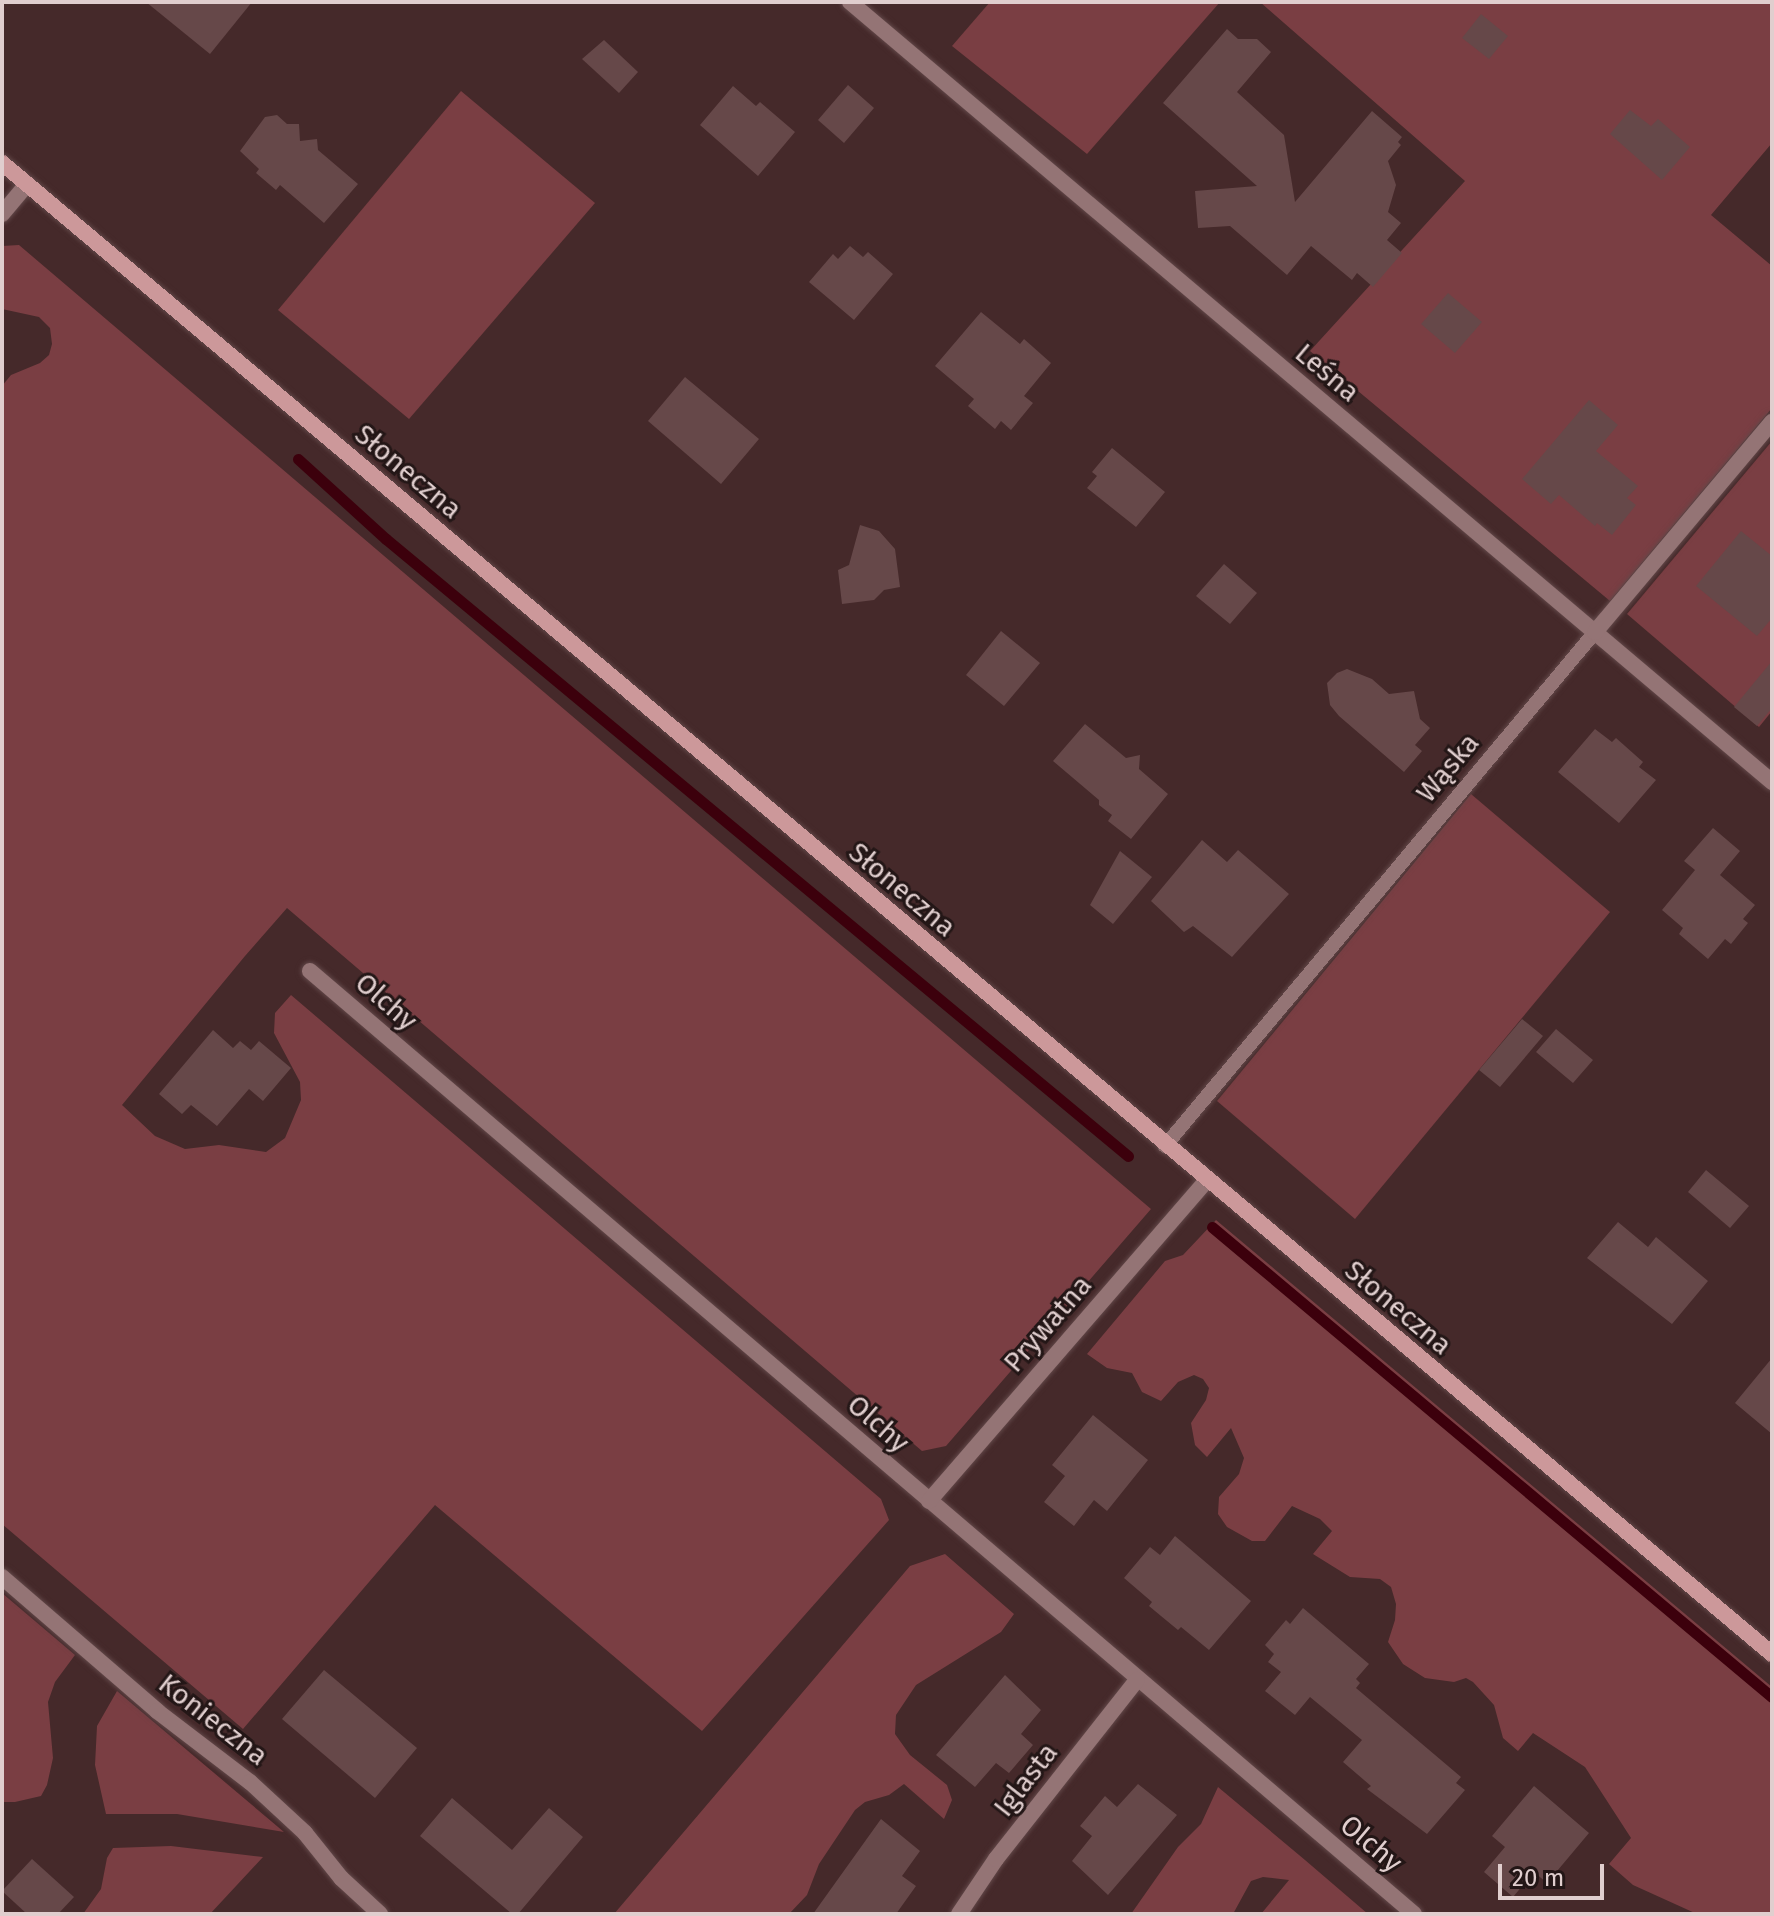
<!DOCTYPE html>
<meta charset="utf-8">
<style>
body{margin:0}
#map{position:relative;width:1774px;height:1916px;overflow:hidden;background:#45292a;font-family:"Fira Sans",sans-serif}
div>[style]{position:absolute}
.green>*{inset:0;background:#7a3e43}
.stream>*{height:11px;margin:-5.5px;padding:0 5.5px;transform-origin:5.5px;border-radius:5.5px;background:#3c000c}
.building>*{inset:0;background:#664849}
.roads{filter:drop-shadow(0 0 2px #614748) drop-shadow(0 0 2px #614748)}
.lane>*{height:14px;margin:-7px;padding:0 7px;transform-origin:7px;border-radius:7px;background:#947475}
.street>*{height:16px;margin:-8px;padding:0 8px;transform-origin:8px;border-radius:8px;background:#947475}
.secondary>*{height:16px;margin:-8px;padding:0 8px;transform-origin:8px;border-radius:8px;background:#cc989a}
span{translate:-50% -50%;white-space:nowrap;text-align:center;line-height:1.15;-webkit-text-stroke:6px #231616;paint-order:stroke}
.street-label{font-size:28px;color:#e0cece}
.frame{position:absolute;inset:0;border:4px solid #e0cece;pointer-events:none}
.scale{position:absolute;left:1498px;top:1864px;width:106px;height:36px;box-sizing:border-box;border:4px solid #e0cece;border-top:0;padding-left:10px;font-size:24px;line-height:28px;white-space:nowrap;color:#e0cece;-webkit-text-stroke:6px #231616;paint-order:stroke}
</style>
<div id="map">
<div class="green">
<i style="clip-path:polygon(990px 2px,1220px 2px,1087px 154px,952px 46px)"></i>
<i style="clip-path:polygon(1260px 2px,1772px 2px,1772px 143px,1711px 215px,1772px 266px,1772px 408px,1610px 601px,1310px 351px,1465px 181px)"></i>
<i style="clip-path:polygon(461px 91px,595px 203px,409px 419px,278px 310px)"></i>
<i style="clip-path:polygon(19px 245px,1151px 1209px,946px 1446px,922px 1451px,287px 908px,245px 956px,122px 1105px,155px 1136px,185px 1149px,219px 1145px,266px 1152px,285px 1138px,301px 1100px,300px 1082px,274px 1033px,275px 1013px,291px 995px,881px 1499px,889px 1520px,702px 1731px,435px 1505px,243px 1729px,2px 1524px,2px 386px,11px 375px,40px 363px,49px 355px,52px 344px,50px 328px,39px 317px,2px 309px,2px 246px)"></i>
<i style="clip-path:polygon(1772px 441px,1772px 711px,1759px 727px,1627px 614px)"></i>
<i style="clip-path:polygon(1471px 794px,1610px 912px,1355px 1219px,1217px 1101px)"></i>
<i style="clip-path:polygon(1216px 1220px,1772px 1687px,1772px 1914px,1697px 1914px,1633px 1885px,1609px 1864px,1631px 1838px,1585px 1767px,1533px 1733px,1518px 1751px,1503px 1738px,1494px 1705px,1473px 1682px,1466px 1678px,1454px 1682px,1425px 1678px,1403px 1664px,1388px 1642px,1395px 1620px,1396px 1604px,1391px 1587px,1380px 1579px,1350px 1577px,1313px 1554px,1332px 1531px,1320px 1519px,1292px 1506px,1265px 1541px,1252px 1541px,1227px 1527px,1218px 1514px,1219px 1497px,1239px 1474px,1244px 1458px,1231px 1428px,1207px 1457px,1195px 1445px,1191px 1423px,1206px 1400px,1209px 1388px,1203px 1379px,1194px 1375px,1178px 1382px,1161px 1401px,1142px 1392px,1132px 1373px,1107px 1368px,1087px 1354px,1165px 1261px,1183px 1255px)"></i>
<i style="clip-path:polygon(945px 1554px,1014px 1614px,1001px 1632px,916px 1685px,896px 1715px,895px 1734px,910px 1755px,947px 1785px,952px 1800px,944px 1819px,904px 1784px,889px 1795px,865px 1802px,855px 1810px,819px 1864px,807px 1895px,789px 1914px,614px 1914px,910px 1566px)"></i>
<i style="clip-path:polygon(2px 1593px,75px 1655px,55px 1682px,48px 1702px,53px 1758px,47px 1785px,41px 1796px,15px 1802px,2px 1802px)"></i>
<i style="clip-path:polygon(117px 1691px,284px 1832px,177px 1814px,106px 1814px,95px 1765px,97px 1726px)"></i>
<i style="clip-path:polygon(1218px 1787px,1305px 1860px,1368px 1914px,1261px 1914px,1289px 1880px,1263px 1877px,1251px 1881px,1233px 1914px,1131px 1914px,1178px 1847px,1201px 1824px)"></i>
<i style="clip-path:polygon(171px 1846px,263px 1857px,210px 1914px,83px 1914px,101px 1889px,107px 1858px,113px 1848px)"></i>
</div>
<div class="stream">
<i style="left:298px;top:459px;width:119px;rotate:42.3deg"></i>
<i style="left:386px;top:539px;width:965px;rotate:39.74deg"></i>
<i style="left:1212px;top:1227px;width:731px;rotate:40.01deg"></i>
</div>
<div class="building">
<i style="clip-path:polygon(146px 2px,252px 2px,210px 54px)"></i>
<i style="clip-path:polygon(1481px 14px,1508px 36px,1489px 59px,1462px 38px)"></i>
<i style="clip-path:polygon(1227px 29px,1238px 39px,1257px 39px,1271px 52px,1237px 92px,1284px 135px,1295px 202px,1372px 111px,1402px 137px,1398px 142px,1401px 145px,1388px 161px,1396px 185px,1388px 212px,1401px 223px,1387px 240px,1402px 253px,1373px 287px,1357px 273px,1352px 280px,1311px 246px,1287px 275px,1230px 226px,1198px 228px,1195px 191px,1257px 186px,1163px 103px)"></i>
<i style="clip-path:polygon(604px 40px,638px 72px,619px 93px,582px 59px)"></i>
<i style="clip-path:polygon(848px 85px,874px 108px,844px 143px,818px 120px)"></i>
<i style="clip-path:polygon(733px 86px,756px 106px,760px 102px,795px 132px,758px 176px,700px 125px)"></i>
<i style="clip-path:polygon(1630px 110px,1651px 126px,1658px 119px,1690px 147px,1662px 180px,1610px 134px)"></i>
<i style="clip-path:polygon(277px 115px,287px 124px,299px 124px,300px 141px,317px 139px,318px 150px,358px 184px,324px 223px,280px 185px,276px 190px,256px 173px,259px 169px,240px 151px,265px 117px)"></i>
<i style="clip-path:polygon(850px 246px,863px 257px,868px 252px,893px 274px,854px 320px,809px 282px,833px 254px,838px 259px)"></i>
<i style="clip-path:polygon(1448px 293px,1482px 322px,1455px 353px,1421px 324px)"></i>
<i style="clip-path:polygon(981px 312px,1020px 344px,1024px 339px,1051px 363px,1024px 396px,1033px 403px,1011px 430px,1001px 421px,995px 429px,968px 406px,974px 399px,935px 366px)"></i>
<i style="clip-path:polygon(685px 377px,759px 439px,721px 484px,648px 421px)"></i>
<i style="clip-path:polygon(1589px 400px,1618px 425px,1596px 451px,1638px 486px,1627px 498px,1636px 505px,1612px 535px,1597px 523px,1595px 526px,1559px 495px,1551px 504px,1522px 479px)"></i>
<i style="clip-path:polygon(1112px 448px,1165px 492px,1136px 527px,1087px 488px,1097px 476px,1092px 472px)"></i>
<i style="clip-path:polygon(860px 525px,879px 531px,895px 549px,900px 587px,884px 590px,874px 600px,842px 604px,838px 570px,849px 565px)"></i>
<i style="clip-path:polygon(1741px 531px,1772px 556px,1772px 618px,1757px 636px,1696px 586px)"></i>
<i style="clip-path:polygon(1224px 564px,1257px 593px,1230px 624px,1196px 596px)"></i>
<i style="clip-path:polygon(1001px 631px,1040px 663px,1004px 706px,966px 675px)"></i>
<i style="clip-path:polygon(1772px 661px,1772px 708px,1757px 726px,1734px 707px)"></i>
<i style="clip-path:polygon(1347px 669px,1372px 679px,1389px 694px,1414px 691px,1420px 719px,1430px 728px,1415px 745px,1422px 751px,1404px 772px,1339px 716px,1330px 705px,1327px 683px,1337px 673px)"></i>
<i style="clip-path:polygon(1085px 724px,1126px 758px,1140px 755px,1139px 769px,1168px 794px,1131px 839px,1108px 821px,1112px 815px,1099px 805px,1099px 800px,1053px 761px)"></i>
<i style="clip-path:polygon(1595px 729px,1612px 742px,1616px 738px,1643px 762px,1639px 767px,1656px 780px,1619px 823px,1558px 772px)"></i>
<i style="clip-path:polygon(1713px 828px,1740px 851px,1720px 875px,1755px 905px,1743px 919px,1748px 923px,1731px 944px,1725px 939px,1708px 959px,1679px 934px,1683px 928px,1662px 910px,1695px 870px,1684px 861px)"></i>
<i style="clip-path:polygon(1202px 840px,1227px 862px,1238px 850px,1289px 894px,1232px 957px,1193px 926px,1184px 932px,1151px 901px)"></i>
<i style="clip-path:polygon(1120px 851px,1152px 877px,1113px 924px,1090px 905px)"></i>
<i style="clip-path:polygon(1522px 1019px,1543px 1036px,1500px 1087px,1479px 1070px)"></i>
<i style="clip-path:polygon(1556px 1029px,1593px 1060px,1573px 1083px,1536px 1052px)"></i>
<i style="clip-path:polygon(213px 1030px,233px 1048px,240px 1041px,251px 1050px,259px 1041px,291px 1068px,263px 1101px,249px 1089px,217px 1126px,191px 1105px,182px 1114px,159px 1094px)"></i>
<i style="clip-path:polygon(1706px 1170px,1749px 1206px,1730px 1228px,1688px 1192px)"></i>
<i style="clip-path:polygon(1618px 1222px,1648px 1247px,1656px 1237px,1708px 1281px,1672px 1324px,1587px 1258px)"></i>
<i style="clip-path:polygon(1772px 1358px,1772px 1434px,1735px 1403px)"></i>
<i style="clip-path:polygon(1093px 1415px,1148px 1460px,1107px 1511px,1094px 1500px,1074px 1526px,1044px 1502px,1065px 1476px,1052px 1465px)"></i>
<i style="clip-path:polygon(1175px 1536px,1251px 1601px,1209px 1650px,1181px 1627px,1178px 1630px,1161px 1616px,1149px 1606px,1152px 1602px,1124px 1578px,1150px 1547px,1160px 1555px)"></i>
<i style="clip-path:polygon(1303px 1608px,1369px 1664px,1356px 1679px,1360px 1683px,1356px 1688px,1461px 1777px,1456px 1783px,1465px 1790px,1427px 1834px,1367px 1789px,1371px 1786px,1343px 1762px,1362px 1740px,1310px 1697px,1295px 1715px,1265px 1691px,1281px 1672px,1268px 1662px,1274px 1654px,1265px 1645px,1286px 1620px,1290px 1624px)"></i>
<i style="clip-path:polygon(324px 1670px,417px 1748px,375px 1798px,282px 1719px)"></i>
<i style="clip-path:polygon(1005px 1675px,1041px 1710px,1021px 1734px,1033px 1745px,1009px 1773px,996px 1763px,975px 1787px,936px 1755px)"></i>
<i style="clip-path:polygon(1138px 1784px,1177px 1815px,1108px 1895px,1072px 1861px,1092px 1836px,1080px 1826px,1105px 1796px,1117px 1807px)"></i>
<i style="clip-path:polygon(1534px 1786px,1589px 1833px,1547px 1883px,1534px 1872px,1513px 1897px,1484px 1872px,1505px 1847px,1492px 1836px)"></i>
<i style="clip-path:polygon(452px 1798px,512px 1850px,549px 1808px,583px 1837px,518px 1914px,512px 1914px,420px 1836px)"></i>
<i style="clip-path:polygon(881px 1819px,920px 1851px,902px 1876px,916px 1886px,896px 1914px,813px 1914px)"></i>
<i style="clip-path:polygon(32px 1859px,74px 1897px,58px 1914px,27px 1914px,2px 1891px)"></i>
</div>
<div class="roads">
<div class="lane">
<i style="left:1165px;top:1146px;width:670px;rotate:-50.08deg"></i>
</div>
<div class="street">
<i style="left:850px;top:2px;width:1208px;rotate:40.23deg"></i>
<i style="left:2px;top:214px;width:39px;rotate:-50deg"></i>
<i style="left:1595px;top:632px;width:275px;rotate:-49.9deg"></i>
<i style="left:310px;top:971px;width:1452px;rotate:40.5deg"></i>
<i style="left:929px;top:1501px;width:423px;rotate:-49.1deg"></i>
<i style="left:2px;top:1577px;width:205px;rotate:40.8deg"></i>
<i style="left:157px;top:1711px;width:117px;rotate:37.4deg"></i>
<i style="left:250px;top:1782px;width:75px;rotate:42.8deg"></i>
<i style="left:305px;top:1833px;width:58px;rotate:51.3deg"></i>
<i style="left:341px;top:1878px;width:53px;rotate:42.7deg"></i>
<i style="left:959px;top:1914px;width:66px;rotate:-56.1deg"></i>
<i style="left:996px;top:1859px;width:228px;rotate:-51.8deg"></i>
</div>
<div class="secondary">
<i style="left:2px;top:163px;width:2314px;rotate:40.11deg"></i>
</div>
</div>
<div class="street-label">
<span style="left:1327px;top:373px;rotate:40deg">Leśna</span>
<span style="left:408px;top:472px;rotate:40deg">Słoneczna</span>
<span style="left:1448px;top:768px;rotate:-50deg">Wąska</span>
<span style="left:902px;top:890px;rotate:40deg">Słoneczna</span>
<span style="left:386px;top:1002px;rotate:41deg">Olchy</span>
<span style="left:1398px;top:1308px;rotate:40deg">Słoneczna</span>
<span style="left:1048px;top:1324px;rotate:-49deg">Prywatna</span>
<span style="left:878px;top:1424px;rotate:41deg">Olchy</span>
<span style="left:213px;top:1720px;rotate:38deg">Konieczna</span>
<span style="left:1026px;top:1780px;rotate:-52deg">Iglasta</span>
<span style="left:1371px;top:1844px;rotate:40deg">Olchy</span>
</div>
<div class="frame"></div>
<div class="scale">20 m</div>
</div>
